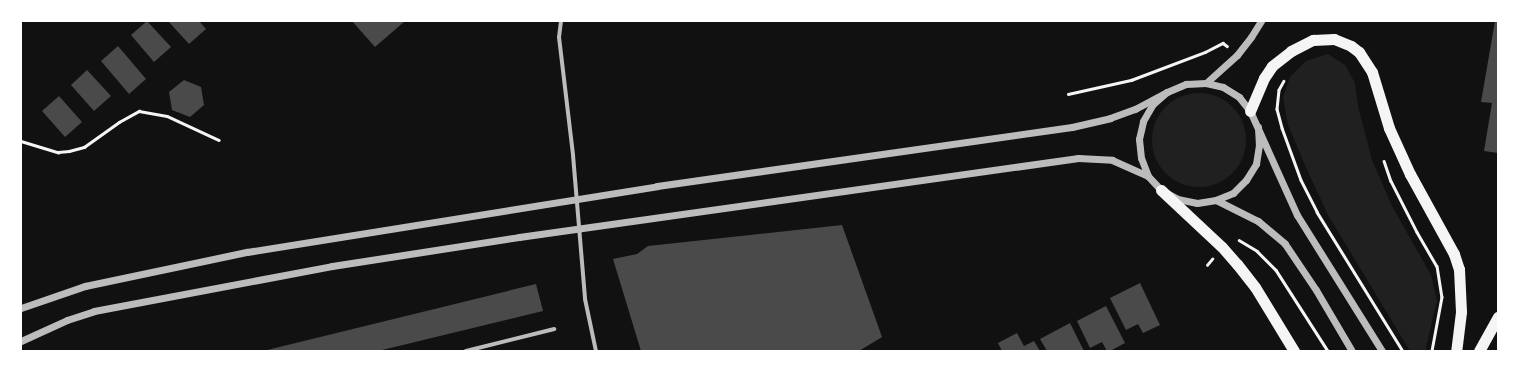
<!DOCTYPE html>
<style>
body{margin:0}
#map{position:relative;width:1519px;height:372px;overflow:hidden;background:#111;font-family:"Varela Round",sans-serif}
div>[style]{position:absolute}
.green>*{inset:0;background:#202020}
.round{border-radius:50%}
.building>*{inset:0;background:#4a4a4a}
.path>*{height:2.5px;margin:-1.25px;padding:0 1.25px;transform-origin:1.25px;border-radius:1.25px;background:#f5f5f5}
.minor>*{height:4px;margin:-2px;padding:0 2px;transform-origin:2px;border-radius:2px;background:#bcbcbc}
.tertiary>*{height:7px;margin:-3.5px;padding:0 3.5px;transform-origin:3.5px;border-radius:3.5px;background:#bcbcbc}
.trunk>*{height:11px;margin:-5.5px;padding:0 5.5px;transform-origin:5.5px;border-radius:5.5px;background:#f5f5f5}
span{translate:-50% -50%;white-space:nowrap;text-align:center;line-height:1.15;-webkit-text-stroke:4px #fff;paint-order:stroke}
.frame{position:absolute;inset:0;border:22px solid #fff;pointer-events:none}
</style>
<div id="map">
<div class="green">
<i style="clip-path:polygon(1328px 54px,1345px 65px,1355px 83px,1358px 106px,1372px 160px,1392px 206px,1431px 275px,1437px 301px,1425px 351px,1410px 351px,1328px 215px,1304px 163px,1288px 125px,1283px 97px,1290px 77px,1306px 61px)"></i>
<i class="round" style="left:1152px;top:93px;width:94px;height:94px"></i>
</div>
<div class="building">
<i style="clip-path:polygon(147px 21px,171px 47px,154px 62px,131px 35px)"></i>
<i style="clip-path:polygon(168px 21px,199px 21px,206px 29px,189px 44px)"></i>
<i style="clip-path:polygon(352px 21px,405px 21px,375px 47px)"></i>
<i style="clip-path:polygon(1495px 21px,1498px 21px,1498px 153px,1484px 151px,1492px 103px,1481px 102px)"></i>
<i style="clip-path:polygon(118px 46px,146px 79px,129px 94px,101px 61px)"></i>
<i style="clip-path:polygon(87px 70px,111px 96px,94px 111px,71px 85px)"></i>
<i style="clip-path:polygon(184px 80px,201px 87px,204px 105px,190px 117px,172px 110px,169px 92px)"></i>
<i style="clip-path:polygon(59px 96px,82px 122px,65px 137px,42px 111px)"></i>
<i style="clip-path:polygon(842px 225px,882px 337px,859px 351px,641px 351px,613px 259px,637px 254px,648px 246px)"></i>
<i style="clip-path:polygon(1140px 283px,1160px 325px,1143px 333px,1138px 324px,1126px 330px,1110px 298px)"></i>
<i style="clip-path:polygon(536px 284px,543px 311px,378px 351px,263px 351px)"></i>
<i style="clip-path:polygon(1106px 306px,1125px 343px,1110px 351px,1107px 351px,1102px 342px,1090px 348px,1077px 321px)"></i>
<i style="clip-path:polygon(1070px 323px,1084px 351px,1047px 351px,1040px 339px)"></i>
<i style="clip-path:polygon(1017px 333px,1024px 346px,1034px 341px,1040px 351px,1002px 351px,998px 343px)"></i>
</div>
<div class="path">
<i style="left:1284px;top:81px;width:10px;rotate:119deg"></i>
<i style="left:1279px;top:90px;width:19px;rotate:96deg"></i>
<i style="left:1277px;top:109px;width:20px;rotate:75deg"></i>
<i style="left:1282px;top:128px;width:55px;rotate:69.9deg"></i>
<i style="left:1301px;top:180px;width:36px;rotate:63deg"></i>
<i style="left:1317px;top:212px;width:163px;rotate:58.3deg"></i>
<i style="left:1068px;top:94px;width:65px;rotate:-12.5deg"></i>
<i style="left:1131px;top:80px;width:79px;rotate:-20.7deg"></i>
<i style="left:1205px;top:52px;width:20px;rotate:-27deg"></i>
<i style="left:1223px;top:43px;width:5px;rotate:37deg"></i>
<i style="left:21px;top:141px;width:39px;rotate:17deg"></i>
<i style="left:58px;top:152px;width:11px;rotate:-5deg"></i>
<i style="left:69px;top:151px;width:16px;rotate:-15deg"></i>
<i style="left:84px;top:147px;width:43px;rotate:-35.5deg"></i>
<i style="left:119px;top:122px;width:23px;rotate:-29deg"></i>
<i style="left:139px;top:111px;width:28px;rotate:10deg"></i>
<i style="left:167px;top:116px;width:57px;rotate:24.8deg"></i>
<i style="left:1384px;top:161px;width:21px;rotate:71deg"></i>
<i style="left:1391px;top:181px;width:57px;rotate:63deg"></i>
<i style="left:1417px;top:232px;width:39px;rotate:60deg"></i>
<i style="left:1437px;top:266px;width:31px;rotate:81deg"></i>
<i style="left:1442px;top:297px;width:55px;rotate:100.5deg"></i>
<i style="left:1239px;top:240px;width:21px;rotate:31deg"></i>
<i style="left:1257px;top:251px;width:27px;rotate:45deg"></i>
<i style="left:1276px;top:270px;width:96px;rotate:57.3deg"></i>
<i style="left:1207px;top:265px;width:8px;rotate:-50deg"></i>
</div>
<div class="minor">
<i style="left:561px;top:21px;width:16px;rotate:97deg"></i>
<i style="left:559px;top:37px;width:119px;rotate:83.2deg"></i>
<i style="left:573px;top:155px;width:144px;rotate:85.2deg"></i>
<i style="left:585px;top:299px;width:53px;rotate:78.1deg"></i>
<i style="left:466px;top:351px;width:91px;rotate:-14deg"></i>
</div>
<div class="tertiary">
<i style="left:1206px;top:83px;width:42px;rotate:-42.1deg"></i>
<i style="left:1237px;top:55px;width:23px;rotate:-52deg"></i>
<i style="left:1251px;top:37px;width:19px;rotate:-58deg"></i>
<i style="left:1258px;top:127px;width:18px;rotate:87deg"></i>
<i style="left:1259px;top:145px;width:19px;rotate:99deg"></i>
<i style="left:1256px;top:164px;width:19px;rotate:122deg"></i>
<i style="left:1246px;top:180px;width:18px;rotate:135deg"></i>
<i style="left:1233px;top:193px;width:18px;rotate:158deg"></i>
<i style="left:1216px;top:200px;width:19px;rotate:171deg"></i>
<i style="left:1197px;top:203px;width:19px;rotate:-168deg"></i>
<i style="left:1178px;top:199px;width:19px;rotate:-152deg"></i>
<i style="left:1161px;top:190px;width:19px;rotate:-133deg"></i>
<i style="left:1148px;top:176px;width:19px;rotate:-111deg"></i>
<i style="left:1141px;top:158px;width:19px;rotate:-96deg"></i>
<i style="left:1139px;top:139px;width:18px;rotate:-77deg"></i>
<i style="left:1143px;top:121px;width:20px;rotate:-60deg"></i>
<i style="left:1153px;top:104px;width:18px;rotate:-41deg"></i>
<i style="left:1167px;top:92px;width:21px;rotate:-23deg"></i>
<i style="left:1186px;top:84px;width:20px;rotate:-3deg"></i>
<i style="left:1206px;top:83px;width:17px;rotate:13deg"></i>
<i style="left:1223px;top:87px;width:19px;rotate:32deg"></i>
<i style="left:1239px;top:97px;width:18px;rotate:52deg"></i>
<i style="left:1250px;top:111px;width:114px;rotate:65.7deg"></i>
<i style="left:1297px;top:215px;width:160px;rotate:58deg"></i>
<i style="left:1216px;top:200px;width:47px;rotate:26.6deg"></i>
<i style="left:1258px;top:221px;width:35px;rotate:40deg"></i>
<i style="left:1285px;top:244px;width:55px;rotate:56deg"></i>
<i style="left:1316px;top:290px;width:71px;rotate:59.5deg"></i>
<i style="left:21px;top:308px;width:68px;rotate:-19deg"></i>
<i style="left:85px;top:286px;width:166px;rotate:-11.9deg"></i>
<i style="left:247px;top:252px;width:415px;rotate:-9.1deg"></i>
<i style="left:657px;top:186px;width:419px;rotate:-8.1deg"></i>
<i style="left:1072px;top:127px;width:39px;rotate:-13deg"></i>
<i style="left:1110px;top:118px;width:27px;rotate:-20deg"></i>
<i style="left:1135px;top:109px;width:36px;rotate:-28deg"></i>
<i style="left:21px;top:341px;width:51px;rotate:-24.5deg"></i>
<i style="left:67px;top:320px;width:28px;rotate:-18deg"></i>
<i style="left:94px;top:311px;width:242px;rotate:-10.7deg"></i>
<i style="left:332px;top:266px;width:189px;rotate:-8.8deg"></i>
<i style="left:519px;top:237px;width:565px;rotate:-8.04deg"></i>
<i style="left:1078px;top:158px;width:34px;rotate:3deg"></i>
<i style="left:1112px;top:160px;width:39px;rotate:24deg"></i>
</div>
<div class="trunk">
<i style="left:1250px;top:111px;width:36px;rotate:-67deg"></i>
<i style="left:1264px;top:78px;width:14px;rotate:-56deg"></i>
<i style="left:1272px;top:66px;width:24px;rotate:-38deg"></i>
<i style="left:1291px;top:51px;width:25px;rotate:-27deg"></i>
<i style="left:1313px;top:40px;width:21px;rotate:-3deg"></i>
<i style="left:1334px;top:39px;width:18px;rotate:22deg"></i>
<i style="left:1351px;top:46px;width:10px;rotate:37deg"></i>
<i style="left:1359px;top:52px;width:24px;rotate:57deg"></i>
<i style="left:1372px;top:72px;width:59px;rotate:73.1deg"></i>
<i style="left:1389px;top:128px;width:51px;rotate:65.5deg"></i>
<i style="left:1410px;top:174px;width:91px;rotate:61.2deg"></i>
<i style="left:1454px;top:254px;width:16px;rotate:72deg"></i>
<i style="left:1459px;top:269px;width:43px;rotate:87.3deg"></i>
<i style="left:1461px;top:312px;width:39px;rotate:97deg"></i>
<i style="left:1161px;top:190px;width:83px;rotate:43.1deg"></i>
<i style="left:1222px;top:247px;width:23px;rotate:49deg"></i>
<i style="left:1237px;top:264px;width:29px;rotate:52deg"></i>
<i style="left:1255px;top:287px;width:75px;rotate:58.6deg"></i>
<i style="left:1479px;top:351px;width:39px;rotate:-61deg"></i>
</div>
<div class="frame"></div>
</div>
